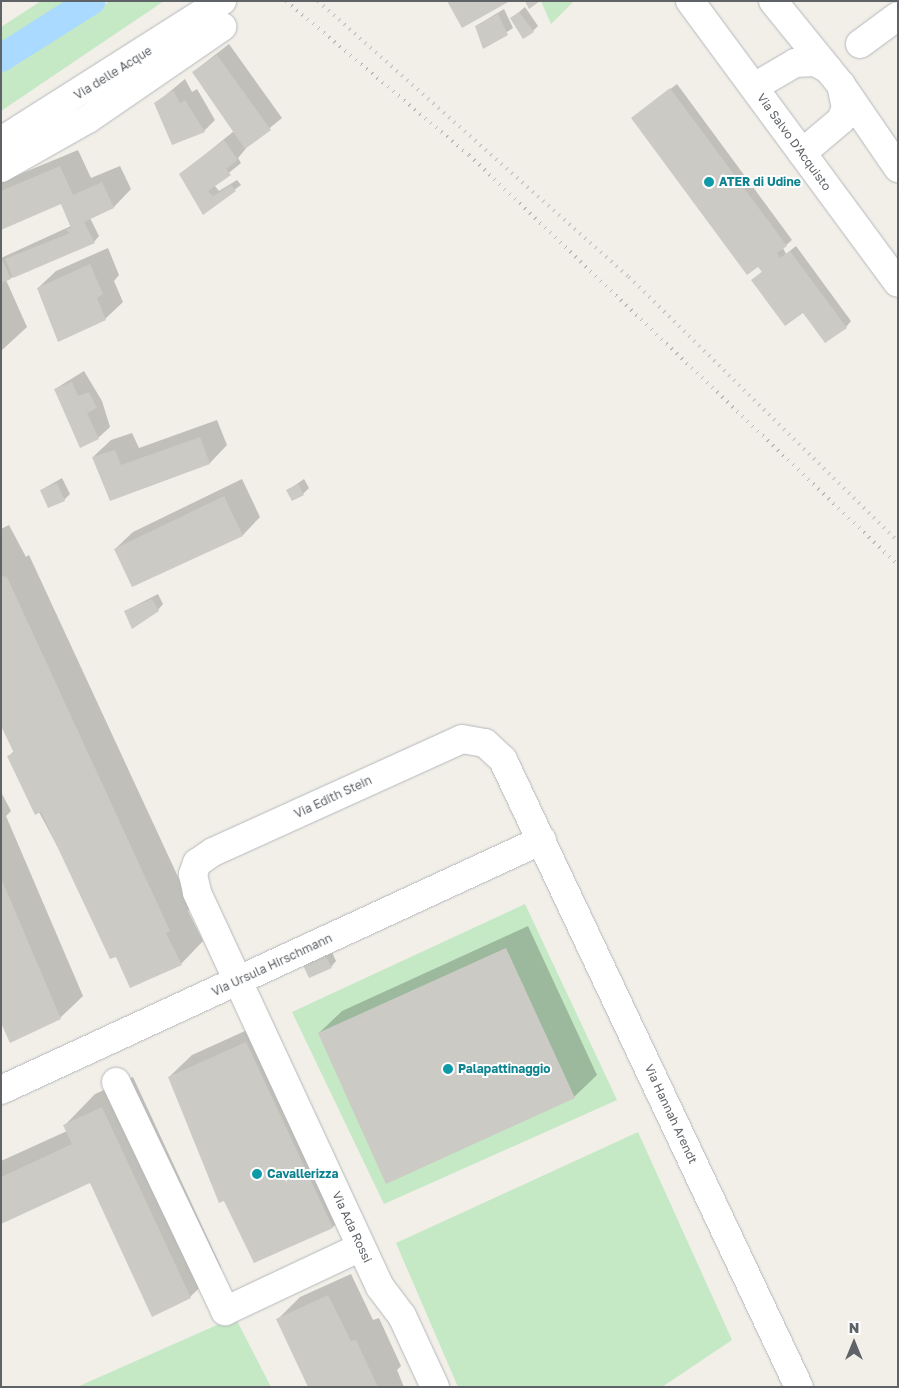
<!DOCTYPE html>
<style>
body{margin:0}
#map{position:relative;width:899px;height:1388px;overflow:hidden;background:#f1efe8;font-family:"Golos Text",sans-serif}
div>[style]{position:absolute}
.green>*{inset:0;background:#c5e8c5}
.shadow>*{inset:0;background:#0003}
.canal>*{height:28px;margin:-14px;padding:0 14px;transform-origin:14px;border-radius:14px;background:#aadaff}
.building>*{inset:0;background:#cccac5}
.roads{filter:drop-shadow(0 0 1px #b5b8bc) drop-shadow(0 0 1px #b5b8bc)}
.minor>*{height:28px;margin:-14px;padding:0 14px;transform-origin:14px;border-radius:14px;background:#fff}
.rail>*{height:4px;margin-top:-2px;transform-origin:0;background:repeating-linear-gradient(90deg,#b6b7b8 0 1px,transparent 0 7px)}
.dots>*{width:14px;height:14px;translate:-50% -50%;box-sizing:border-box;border:2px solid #fff;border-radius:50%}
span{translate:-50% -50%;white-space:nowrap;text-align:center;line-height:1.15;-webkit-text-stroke:4px #fff;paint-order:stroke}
.street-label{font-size:12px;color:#5f6368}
.culture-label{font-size:12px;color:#0d838f;font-weight:700}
.left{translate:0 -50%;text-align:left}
.frame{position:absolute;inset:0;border:2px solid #5f6368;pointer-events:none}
.north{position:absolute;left:829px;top:1318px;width:50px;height:50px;-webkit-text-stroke:4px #fff;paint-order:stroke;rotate:0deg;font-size:14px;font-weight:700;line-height:20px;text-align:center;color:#5f6368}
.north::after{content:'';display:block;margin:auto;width:18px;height:22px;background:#5f6368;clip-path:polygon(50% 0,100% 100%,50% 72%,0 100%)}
</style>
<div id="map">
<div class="green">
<i style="clip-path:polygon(41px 1px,69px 1px,1px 44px,1px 27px)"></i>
<i style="clip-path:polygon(110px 1px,164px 1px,1px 111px,1px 72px)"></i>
<i style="clip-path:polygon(541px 1px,574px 1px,551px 24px)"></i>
<i style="clip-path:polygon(525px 904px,617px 1100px,384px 1204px,292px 1012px)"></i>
<i style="clip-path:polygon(638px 1132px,732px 1340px,662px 1387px,458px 1387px,396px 1243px)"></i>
<i style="clip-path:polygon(235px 1317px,271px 1387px,77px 1387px)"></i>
</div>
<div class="shadow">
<i style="clip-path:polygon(525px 7px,538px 26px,533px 31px,512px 18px)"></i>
<i style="clip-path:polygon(504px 9px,513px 28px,484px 47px,476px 26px)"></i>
<i style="clip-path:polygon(229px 44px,282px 118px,248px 146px,238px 158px,241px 163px,214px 185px,219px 191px,237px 180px,241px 185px,203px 213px,181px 174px,234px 131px,193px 72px)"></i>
<i style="clip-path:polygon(185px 79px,192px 92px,197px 89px,215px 120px,204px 131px,156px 103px)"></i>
<i style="clip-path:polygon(677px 84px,792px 240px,783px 248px,786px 254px,796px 246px,851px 321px,846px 327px,803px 311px,752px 280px,763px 271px,632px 118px)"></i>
<i style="clip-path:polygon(78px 150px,91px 178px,120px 166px,131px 189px,114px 207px,90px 218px,99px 236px,94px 242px,6px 280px,27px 327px,1px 351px,1px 258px,71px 226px,61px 202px,1px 228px,1px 182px)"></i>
<i style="clip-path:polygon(108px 248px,119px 275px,114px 281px,123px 302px,105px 319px,38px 288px,56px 271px)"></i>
<i style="clip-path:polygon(84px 371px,102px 401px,110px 427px,98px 438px,55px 389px)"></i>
<i style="clip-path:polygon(217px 420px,227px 445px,210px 463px,111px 499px,93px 457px,111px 440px,132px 433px,139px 448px)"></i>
<i style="clip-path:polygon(62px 478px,70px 494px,64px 500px,41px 490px)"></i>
<i style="clip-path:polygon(242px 479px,260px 517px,243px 535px,133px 586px,115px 549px,133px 532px)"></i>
<i style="clip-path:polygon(304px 479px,309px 488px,303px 494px,288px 490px)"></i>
<i style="clip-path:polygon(9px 525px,26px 557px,29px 555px,192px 907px,188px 911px,203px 941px,181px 964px,116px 956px,9px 756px,14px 751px,1px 721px,1px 529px)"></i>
<i style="clip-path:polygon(158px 594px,163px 604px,158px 610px,125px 611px)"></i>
<i style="clip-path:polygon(1px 792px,11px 811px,6px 816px,83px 996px,60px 1018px,1px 1020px)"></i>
<i style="clip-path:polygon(528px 926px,597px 1075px,574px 1097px,319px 1033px,342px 1011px)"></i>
<i style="clip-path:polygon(331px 950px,336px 961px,331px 967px,304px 966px)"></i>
<i style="clip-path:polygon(269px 1020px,355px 1205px,333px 1227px,254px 1262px,169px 1077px,192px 1055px)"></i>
<i style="clip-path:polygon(133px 1077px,221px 1267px,190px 1297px,90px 1181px,1px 1222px,1px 1161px,67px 1131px,65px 1125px,95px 1094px)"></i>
<i style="clip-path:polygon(351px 1274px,373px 1320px,379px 1318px,401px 1366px,397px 1370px,404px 1387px,309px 1387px,278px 1319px,300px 1297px)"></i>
</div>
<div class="canal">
<i style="left:1px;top:58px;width:107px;rotate:-32.3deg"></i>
</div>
<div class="building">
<i style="clip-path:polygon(447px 1px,510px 1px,462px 28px)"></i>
<i style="clip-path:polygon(525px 1px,540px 1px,529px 9px)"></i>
<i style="clip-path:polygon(519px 12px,534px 32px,523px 39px,510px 18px)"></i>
<i style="clip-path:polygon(498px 14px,508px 35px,483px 49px,475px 26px)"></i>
<i style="clip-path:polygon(217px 55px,271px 130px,245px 149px,192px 72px)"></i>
<i style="clip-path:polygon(670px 88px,787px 246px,777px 253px,780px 258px,790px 251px,847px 328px,825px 343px,803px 313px,785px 326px,751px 280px,762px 272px,758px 267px,747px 275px,631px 118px)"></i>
<i style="clip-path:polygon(173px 90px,180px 103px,185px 100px,205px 132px,172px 145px,154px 103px)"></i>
<i style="clip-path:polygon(224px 140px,238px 160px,226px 169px,231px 175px,208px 191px,213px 196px,231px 185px,236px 191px,203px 215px,179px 174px)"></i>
<i style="clip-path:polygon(60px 166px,73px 195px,102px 182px,114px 208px,84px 222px,95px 243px,13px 278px,5px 259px,70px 233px,65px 230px,71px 228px,61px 204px,1px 230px,1px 191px)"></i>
<i style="clip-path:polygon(1px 257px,11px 279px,1px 283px)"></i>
<i style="clip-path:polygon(90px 264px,103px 294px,97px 298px,106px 320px,58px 342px,37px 288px)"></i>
<i style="clip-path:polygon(72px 382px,78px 396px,89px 392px,97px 408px,87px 413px,99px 439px,80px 448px,54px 389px)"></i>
<i style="clip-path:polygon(200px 437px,210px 464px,110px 501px,92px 457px,115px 450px,121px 465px)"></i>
<i style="clip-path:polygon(57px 483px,65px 501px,48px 508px,40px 490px)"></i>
<i style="clip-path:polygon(298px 484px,304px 495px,292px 501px,286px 490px)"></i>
<i style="clip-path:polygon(224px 496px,243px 536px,132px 587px,114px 549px)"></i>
<i style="clip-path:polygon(1px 576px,7px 577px,170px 931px,166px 933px,182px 965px,130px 988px,116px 957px,110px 959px,41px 812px,35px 815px,7px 756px,14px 753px,1px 726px)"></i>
<i style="clip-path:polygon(152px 599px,159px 611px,132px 629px,124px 611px)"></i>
<i style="clip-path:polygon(1px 878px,61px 1019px,10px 1043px,1px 1023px)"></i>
<i style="clip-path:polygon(506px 948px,575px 1098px,386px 1184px,318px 1033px)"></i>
<i style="clip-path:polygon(325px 955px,332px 968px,309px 978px,303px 965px)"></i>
<i style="clip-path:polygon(246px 1042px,333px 1228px,254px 1263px,224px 1201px,219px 1203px,168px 1077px)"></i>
<i style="clip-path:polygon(102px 1107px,191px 1298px,152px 1317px,90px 1183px,1px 1224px,1px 1177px,72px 1144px,63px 1125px)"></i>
<i style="clip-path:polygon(328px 1295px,351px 1341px,356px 1340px,378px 1387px,308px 1387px,276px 1319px)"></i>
</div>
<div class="roads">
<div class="minor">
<i style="left:690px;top:1px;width:350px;rotate:53.6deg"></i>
<i style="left:773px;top:1px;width:108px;rotate:51deg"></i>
<i style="left:841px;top:85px;width:101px;rotate:55.5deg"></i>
<i style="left:860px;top:44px;width:47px;rotate:-36.4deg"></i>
<i style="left:754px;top:87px;width:48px;rotate:-30.3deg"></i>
<i style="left:795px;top:63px;width:20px;rotate:-3deg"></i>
<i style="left:815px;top:62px;width:15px;rotate:28deg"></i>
<i style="left:1px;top:141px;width:262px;rotate:-32.4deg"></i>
<i style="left:802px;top:153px;width:51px;rotate:-40.2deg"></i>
<i style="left:841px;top:120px;width:13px;rotate:-67deg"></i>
<i style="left:846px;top:108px;width:24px;rotate:-102deg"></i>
<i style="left:1px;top:168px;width:100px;rotate:-29.4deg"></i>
<i style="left:88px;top:119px;width:163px;rotate:-34.5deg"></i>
<i style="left:116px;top:1082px;width:254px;rotate:64.5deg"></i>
<i style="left:225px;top:1311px;width:150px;rotate:-25.2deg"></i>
<i style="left:1px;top:1090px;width:596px;rotate:-24.8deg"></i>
<i style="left:435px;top:1387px;width:78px;rotate:-114.9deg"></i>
<i style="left:402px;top:1316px;width:36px;rotate:-127deg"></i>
<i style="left:380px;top:1287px;width:435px;rotate:-114.9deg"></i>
<i style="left:197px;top:892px;width:18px;rotate:-103deg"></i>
<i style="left:193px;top:874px;width:12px;rotate:-70deg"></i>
<i style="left:197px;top:863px;width:19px;rotate:-35deg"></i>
<i style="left:213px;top:852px;width:273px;rotate:-24.4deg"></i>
<i style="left:462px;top:739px;width:23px;rotate:10deg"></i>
<i style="left:485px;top:743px;width:25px;rotate:43deg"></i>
<i style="left:503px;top:760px;width:693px;rotate:64.73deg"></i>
</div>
</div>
<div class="rail">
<i style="left:286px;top:1px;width:239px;rotate:40.1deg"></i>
<i style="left:469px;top:155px;width:593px;rotate:43.7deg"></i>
<i style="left:318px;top:1px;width:416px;rotate:41.6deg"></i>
<i style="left:629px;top:277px;width:377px;rotate:44.5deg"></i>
</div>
<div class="dots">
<i style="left:709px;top:182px;background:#0f9aa8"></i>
<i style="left:448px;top:1069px;background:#0f9aa8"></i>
<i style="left:257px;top:1174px;background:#0f9aa8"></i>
</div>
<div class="street-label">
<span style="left:113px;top:73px;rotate:-32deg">Via delle Acque</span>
<span style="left:794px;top:142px;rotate:54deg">Via Salvo D'Acquisto</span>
<span style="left:333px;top:797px;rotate:-25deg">Via Edith Stein</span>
<span style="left:272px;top:965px;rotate:-25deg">Via Ursula Hirschmann</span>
<span style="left:671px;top:1114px;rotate:65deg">Via Hannah Arendt</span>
<span style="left:352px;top:1227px;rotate:65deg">Via Ada Rossi</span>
</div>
<div class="culture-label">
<span class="left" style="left:719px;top:182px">ATER di Udine</span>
<span class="left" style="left:458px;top:1069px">Palapattinaggio</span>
<span class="left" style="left:267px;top:1174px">Cavallerizza</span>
</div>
<div class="frame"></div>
<div class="north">N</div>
</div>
